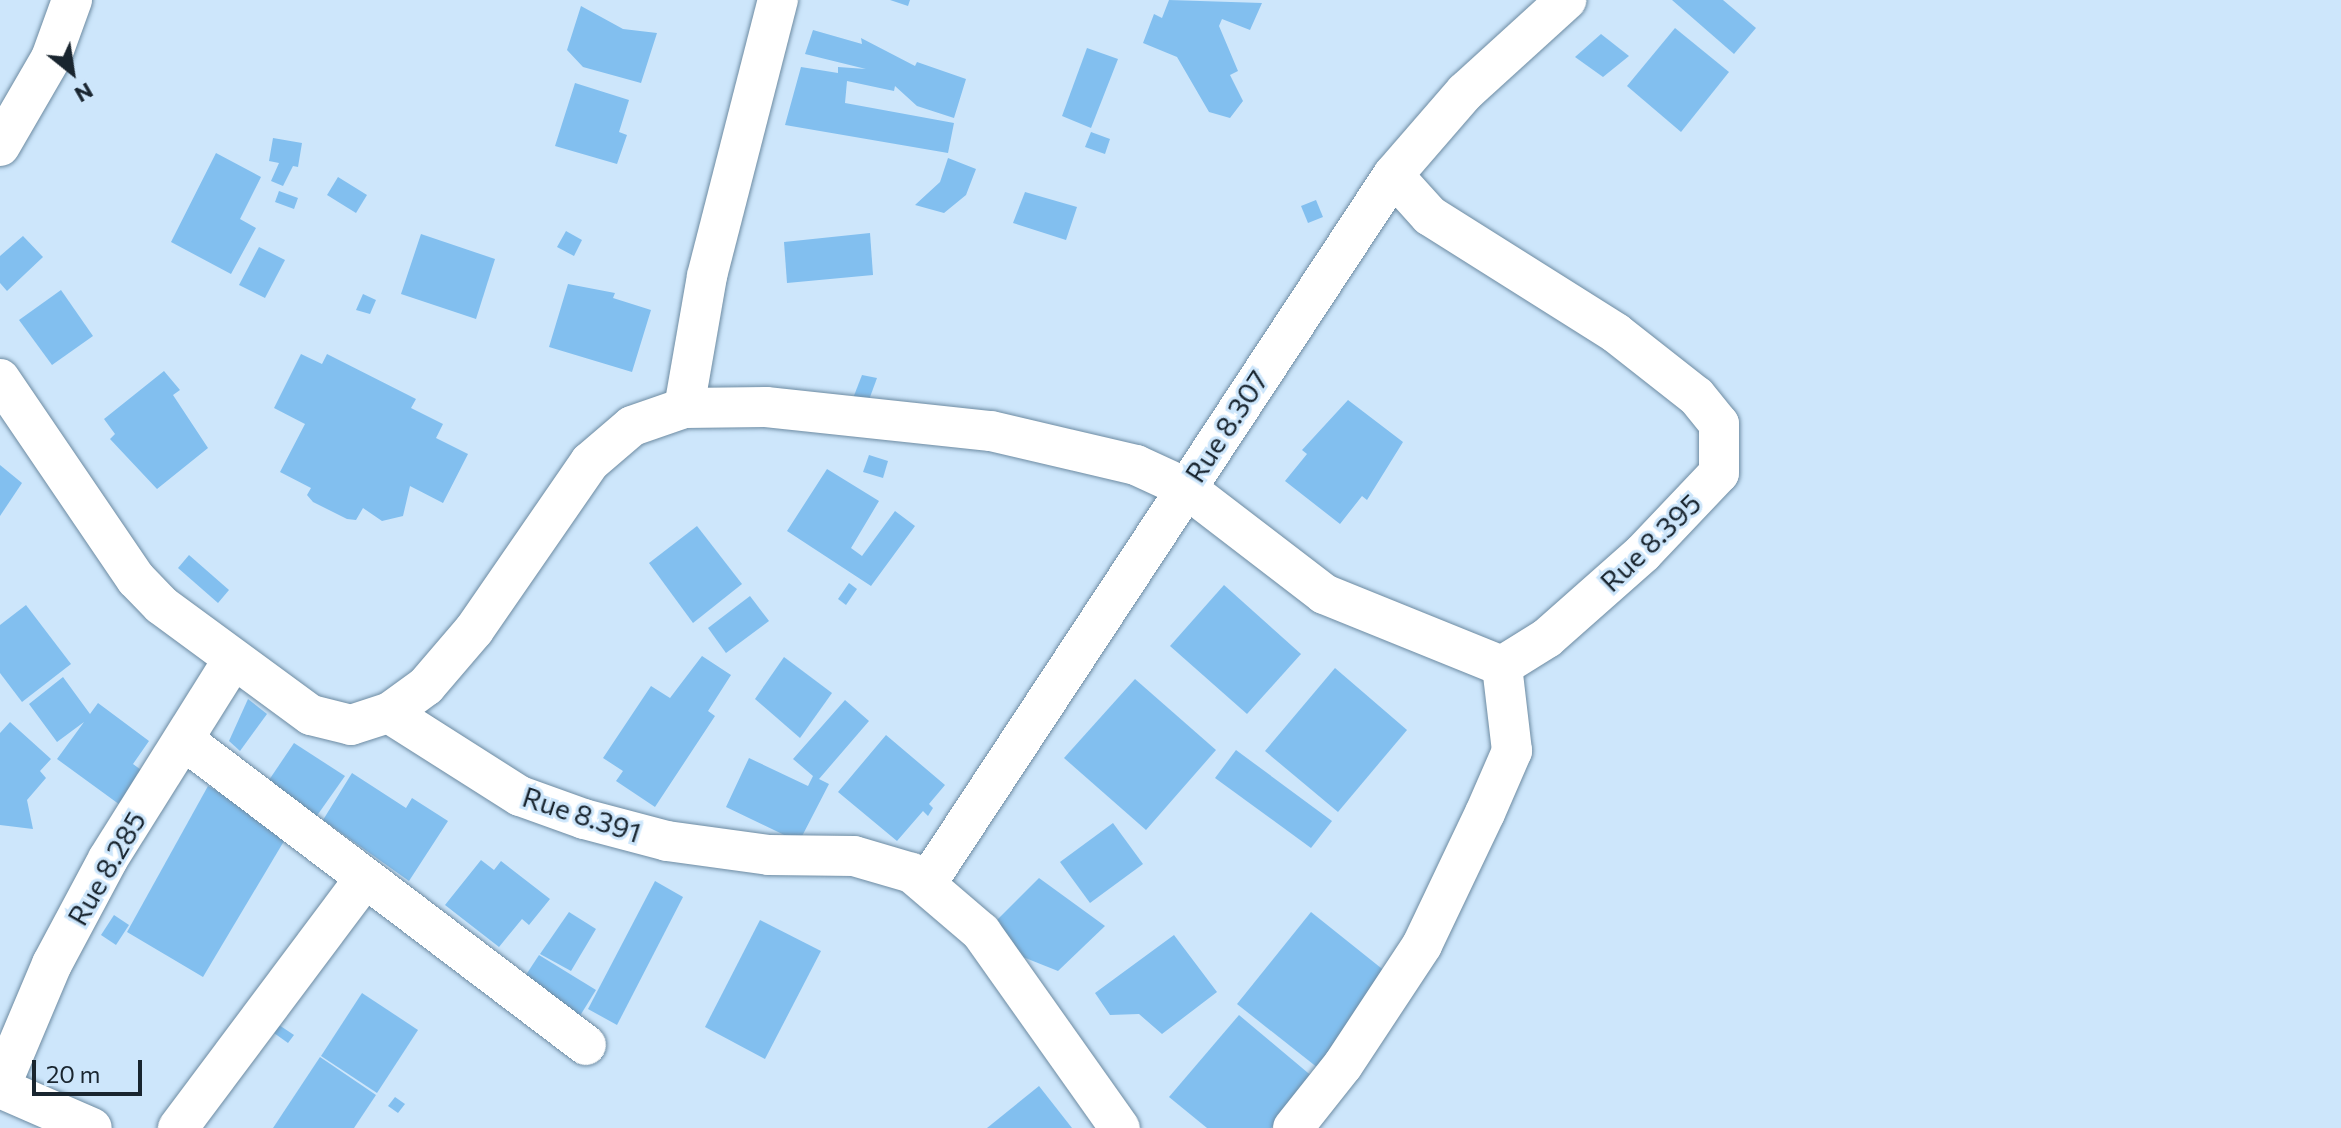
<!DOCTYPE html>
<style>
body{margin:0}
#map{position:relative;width:2341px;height:1128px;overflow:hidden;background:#cde6fb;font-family:Commissioner,sans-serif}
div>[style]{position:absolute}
.building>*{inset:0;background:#82bfef}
.roads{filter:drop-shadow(0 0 2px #6d8ba2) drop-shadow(0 0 2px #6d8ba2)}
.minor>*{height:40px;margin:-20px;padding:0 20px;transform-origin:20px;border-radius:20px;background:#fff}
span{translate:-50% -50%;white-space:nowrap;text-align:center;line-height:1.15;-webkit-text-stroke:6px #cde6fb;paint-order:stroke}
.street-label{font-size:28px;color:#19252f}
.north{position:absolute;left:32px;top:32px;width:80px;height:80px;-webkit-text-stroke:6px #cde6fb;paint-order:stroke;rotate:150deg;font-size:22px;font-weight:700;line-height:32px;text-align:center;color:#19252f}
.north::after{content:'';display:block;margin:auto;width:28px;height:36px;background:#19252f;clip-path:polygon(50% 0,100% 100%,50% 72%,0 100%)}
.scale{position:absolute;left:32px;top:1060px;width:110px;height:36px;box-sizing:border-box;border:4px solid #19252f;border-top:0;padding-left:10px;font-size:24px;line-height:28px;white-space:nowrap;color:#19252f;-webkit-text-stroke:6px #cde6fb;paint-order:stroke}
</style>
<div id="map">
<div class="building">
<i style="clip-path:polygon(890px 0,910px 0,908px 6px)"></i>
<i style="clip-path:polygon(1169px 0,1262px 3px,1250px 30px,1222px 19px,1219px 26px,1238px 71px,1230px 75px,1243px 101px,1230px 118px,1209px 112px,1177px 57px,1143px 43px,1154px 14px,1162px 18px)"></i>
<i style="clip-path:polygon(1672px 0,1723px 0,1756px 28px,1734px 54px)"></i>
<i style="clip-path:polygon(581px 6px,623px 29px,657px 33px,641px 83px,583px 67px,567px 50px)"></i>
<i style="clip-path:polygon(1675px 28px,1729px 72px,1681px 132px,1627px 86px)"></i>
<i style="clip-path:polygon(813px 30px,862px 44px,861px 38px,915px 66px,917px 62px,966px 79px,954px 118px,917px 106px,895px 86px,894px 91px,847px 81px,845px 103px,954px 123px,948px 153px,785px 125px,801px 67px,838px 73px,838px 67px,866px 69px,805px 54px)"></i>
<i style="clip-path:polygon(1601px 34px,1629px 56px,1603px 77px,1575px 57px)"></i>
<i style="clip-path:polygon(1087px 48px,1118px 59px,1091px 128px,1062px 116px)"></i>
<i style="clip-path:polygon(575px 83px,629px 100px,619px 132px,627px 135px,617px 164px,555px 146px)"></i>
<i style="clip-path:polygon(1091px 132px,1110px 139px,1105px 154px,1085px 147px)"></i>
<i style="clip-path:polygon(273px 138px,302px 143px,298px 167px,293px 166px,283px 186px,271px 181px,279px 163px,269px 161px)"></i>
<i style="clip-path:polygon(216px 153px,261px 177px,240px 219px,256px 228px,231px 274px,171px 242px)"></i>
<i style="clip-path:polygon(948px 158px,976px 169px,966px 195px,944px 213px,915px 205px,940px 182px)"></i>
<i style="clip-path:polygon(338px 177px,367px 195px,356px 213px,327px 195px)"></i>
<i style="clip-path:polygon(279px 191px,298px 198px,294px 209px,275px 202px)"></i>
<i style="clip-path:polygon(1025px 192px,1077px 207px,1066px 240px,1013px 223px)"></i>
<i style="clip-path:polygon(1316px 200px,1323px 217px,1308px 223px,1301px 206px)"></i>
<i style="clip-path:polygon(566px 231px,582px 240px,574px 256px,557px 247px)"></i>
<i style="clip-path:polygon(870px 233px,873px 275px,787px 283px,784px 242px)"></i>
<i style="clip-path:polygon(421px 234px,495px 259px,476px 319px,401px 294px)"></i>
<i style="clip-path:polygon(23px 236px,43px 257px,7px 291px,0 283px,0 256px)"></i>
<i style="clip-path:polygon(259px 247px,285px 260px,265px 298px,239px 285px)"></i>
<i style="clip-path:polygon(568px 284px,615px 293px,613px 298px,651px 310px,632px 372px,549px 347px)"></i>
<i style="clip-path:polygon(61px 290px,93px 336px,52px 365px,19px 320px)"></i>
<i style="clip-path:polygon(363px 294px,376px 300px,370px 314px,356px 310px)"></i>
<i style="clip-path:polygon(301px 354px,322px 364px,327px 354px,416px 399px,411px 408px,443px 424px,436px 438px,468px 454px,443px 503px,410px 486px,403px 516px,382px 521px,363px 508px,356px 520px,347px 519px,313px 502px,307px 495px,311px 488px,280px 472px,305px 424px,274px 408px)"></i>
<i style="clip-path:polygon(164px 371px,180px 390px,173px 395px,208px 448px,157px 489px,110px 439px,115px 434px,104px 419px)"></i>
<i style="clip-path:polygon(862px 375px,877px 378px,866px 408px,850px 406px)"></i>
<i style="clip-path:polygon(1348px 400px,1403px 442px,1367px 500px,1362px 496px,1340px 524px,1285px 481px,1307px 454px,1302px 450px)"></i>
<i style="clip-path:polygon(869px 455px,888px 461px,883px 478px,863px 472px)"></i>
<i style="clip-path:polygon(0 465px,22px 483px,0 516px)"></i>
<i style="clip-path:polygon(827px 469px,879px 501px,851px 548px,862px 556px,895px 511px,915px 526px,871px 586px,787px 531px)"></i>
<i style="clip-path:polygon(697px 526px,742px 584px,693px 623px,649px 563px)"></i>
<i style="clip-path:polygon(189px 555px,229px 590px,218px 603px,178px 568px)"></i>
<i style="clip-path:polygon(849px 583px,857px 589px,846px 605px,838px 599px)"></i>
<i style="clip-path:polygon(1224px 585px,1301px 654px,1247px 714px,1170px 646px)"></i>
<i style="clip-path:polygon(750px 596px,769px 621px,726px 653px,708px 628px)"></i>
<i style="clip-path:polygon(26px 605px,71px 664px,22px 702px,0 673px,0 625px)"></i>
<i style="clip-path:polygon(702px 656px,731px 675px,708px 711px,715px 716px,655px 807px,616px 781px,623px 771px,603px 758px,651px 686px,670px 698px)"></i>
<i style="clip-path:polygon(784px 657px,832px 693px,800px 738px,755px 699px)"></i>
<i style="clip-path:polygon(1335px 668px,1407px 730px,1338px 812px,1265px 751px)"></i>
<i style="clip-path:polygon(63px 677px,90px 714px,98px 703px,149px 741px,133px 764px,152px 778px,127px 810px,57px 759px,84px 722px,57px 742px,29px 704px)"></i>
<i style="clip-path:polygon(1135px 679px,1216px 750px,1146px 830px,1064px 758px)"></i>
<i style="clip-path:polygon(248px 699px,267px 714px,240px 751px,229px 741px)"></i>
<i style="clip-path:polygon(845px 700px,869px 721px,819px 779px,829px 784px,799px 842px,726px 807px,749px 758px,808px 786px,813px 776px,793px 759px)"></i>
<i style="clip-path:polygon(10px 722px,51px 759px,40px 771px,46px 778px,27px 800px,33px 829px,0 825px,0 733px)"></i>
<i style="clip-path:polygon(886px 735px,945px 785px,929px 804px,933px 808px,928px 816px,923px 811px,897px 841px,838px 792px)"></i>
<i style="clip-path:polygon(294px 743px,345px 776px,316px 817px,267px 783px)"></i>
<i style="clip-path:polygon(1236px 750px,1332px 821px,1311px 848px,1215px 778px)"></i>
<i style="clip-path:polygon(352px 773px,406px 808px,412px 798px,448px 821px,409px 881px,323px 820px)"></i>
<i style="clip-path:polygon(208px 786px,290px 831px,203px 977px,127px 932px)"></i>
<i style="clip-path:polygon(1113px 823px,1143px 864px,1090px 903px,1060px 862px)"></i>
<i style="clip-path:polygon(481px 860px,494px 870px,501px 861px,550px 899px,529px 925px,522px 919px,499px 947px,445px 905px)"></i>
<i style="clip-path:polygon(1039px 878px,1105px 926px,1058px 971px,1000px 948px,992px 925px)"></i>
<i style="clip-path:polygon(655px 881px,683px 897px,617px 1025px,588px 1009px)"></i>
<i style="clip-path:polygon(569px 912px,596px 929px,571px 971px,540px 954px)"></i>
<i style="clip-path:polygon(1311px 912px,1391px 976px,1318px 1068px,1237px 1004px)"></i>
<i style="clip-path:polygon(114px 915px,129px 925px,116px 945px,101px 935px)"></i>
<i style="clip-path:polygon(760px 920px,821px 951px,765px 1059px,705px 1027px)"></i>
<i style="clip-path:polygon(1174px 935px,1217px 992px,1162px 1034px,1139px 1014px,1110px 1015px,1095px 993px)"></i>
<i style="clip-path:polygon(539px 955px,596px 990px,578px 1019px,520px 984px)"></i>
<i style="clip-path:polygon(362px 993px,418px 1030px,377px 1093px,321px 1056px)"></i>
<i style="clip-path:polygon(1239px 1015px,1314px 1078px,1271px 1128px,1207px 1128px,1169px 1097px)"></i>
<i style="clip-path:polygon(279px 1025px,294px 1035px,288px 1043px,274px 1033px)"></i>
<i style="clip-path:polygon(320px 1057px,376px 1095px,354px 1128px,273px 1128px)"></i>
<i style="clip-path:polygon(1039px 1086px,1072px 1128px,987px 1128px)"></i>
<i style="clip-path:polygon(395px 1097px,405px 1104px,398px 1113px,388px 1106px)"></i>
</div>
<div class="roads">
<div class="minor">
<i style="left:0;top:146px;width:102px;rotate:-59.9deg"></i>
<i style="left:51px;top:58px;width:62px;rotate:-70.1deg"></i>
<i style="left:0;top:379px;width:242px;rotate:55.8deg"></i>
<i style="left:136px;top:579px;width:36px;rotate:46deg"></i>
<i style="left:161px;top:605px;width:186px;rotate:36.3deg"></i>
<i style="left:311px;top:715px;width:41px;rotate:14deg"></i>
<i style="left:351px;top:725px;width:40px;rotate:-18deg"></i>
<i style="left:389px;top:713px;width:155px;rotate:32.4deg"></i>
<i style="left:520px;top:796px;width:68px;rotate:19.8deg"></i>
<i style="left:584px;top:819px;width:86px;rotate:14.8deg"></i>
<i style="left:667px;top:841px;width:103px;rotate:7.8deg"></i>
<i style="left:769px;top:855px;width:85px;rotate:0.7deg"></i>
<i style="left:854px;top:856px;width:60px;rotate:16.3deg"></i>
<i style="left:912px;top:873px;width:91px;rotate:40.5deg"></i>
<i style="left:981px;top:932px;width:240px;rotate:54.7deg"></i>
<i style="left:684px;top:408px;width:134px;rotate:-80.1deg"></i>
<i style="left:707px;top:276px;width:285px;rotate:-75.6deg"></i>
<i style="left:389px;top:713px;width:46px;rotate:-36.1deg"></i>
<i style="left:426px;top:686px;width:74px;rotate:-49.4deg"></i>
<i style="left:474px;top:630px;width:204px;rotate:-55.4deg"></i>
<i style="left:590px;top:462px;width:55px;rotate:-40.6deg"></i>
<i style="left:632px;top:426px;width:55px;rotate:-19.1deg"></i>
<i style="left:684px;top:408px;width:82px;rotate:-0.7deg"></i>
<i style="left:766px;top:407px;width:226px;rotate:6.1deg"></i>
<i style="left:991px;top:431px;width:149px;rotate:13.2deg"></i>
<i style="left:1136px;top:465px;width:55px;rotate:24.7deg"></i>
<i style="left:1186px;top:488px;width:174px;rotate:37.5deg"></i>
<i style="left:1324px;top:594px;width:192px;rotate:22deg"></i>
<i style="left:1502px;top:666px;width:53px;rotate:-31.9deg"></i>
<i style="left:1547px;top:638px;width:128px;rotate:-41.5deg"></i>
<i style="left:1643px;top:553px;width:110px;rotate:-46.5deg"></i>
<i style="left:1719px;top:473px;width:49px;rotate:-90deg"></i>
<i style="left:1719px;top:424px;width:36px;rotate:-129deg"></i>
<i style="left:1696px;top:396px;width:102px;rotate:-141.8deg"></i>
<i style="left:1616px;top:333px;width:220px;rotate:-147.8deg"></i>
<i style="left:1430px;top:216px;width:55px;rotate:-132.1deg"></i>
<i style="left:185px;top:741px;width:503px;rotate:37.17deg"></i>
<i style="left:926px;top:884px;width:849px;rotate:-56.63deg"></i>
<i style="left:1393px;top:175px;width:110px;rotate:-49.1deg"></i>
<i style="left:1465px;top:92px;width:137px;rotate:-42.3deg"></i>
<i style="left:0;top:1087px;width:134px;rotate:-67.1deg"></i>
<i style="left:52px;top:964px;width:119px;rotate:-61.9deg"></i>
<i style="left:108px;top:859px;width:235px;rotate:-57.9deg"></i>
<i style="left:0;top:1088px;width:100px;rotate:23.5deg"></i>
<i style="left:178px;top:1128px;width:311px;rotate:-53.2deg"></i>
<i style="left:1293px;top:1128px;width:80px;rotate:-51.6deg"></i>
<i style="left:1343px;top:1065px;width:144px;rotate:-56.6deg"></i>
<i style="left:1422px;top:945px;width:146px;rotate:-64.5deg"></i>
<i style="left:1485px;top:813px;width:68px;rotate:-66.5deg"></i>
<i style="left:1512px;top:751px;width:86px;rotate:-96.7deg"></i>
</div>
</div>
<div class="street-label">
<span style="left:1226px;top:426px;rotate:-57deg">Rue 8.307</span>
<span style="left:1650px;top:542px;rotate:-44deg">Rue 8.395</span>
<span style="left:582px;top:814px;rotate:18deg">Rue 8.391</span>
<span style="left:106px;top:868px;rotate:-60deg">Rue 8.285</span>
</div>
<div class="north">N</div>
<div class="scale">20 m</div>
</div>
